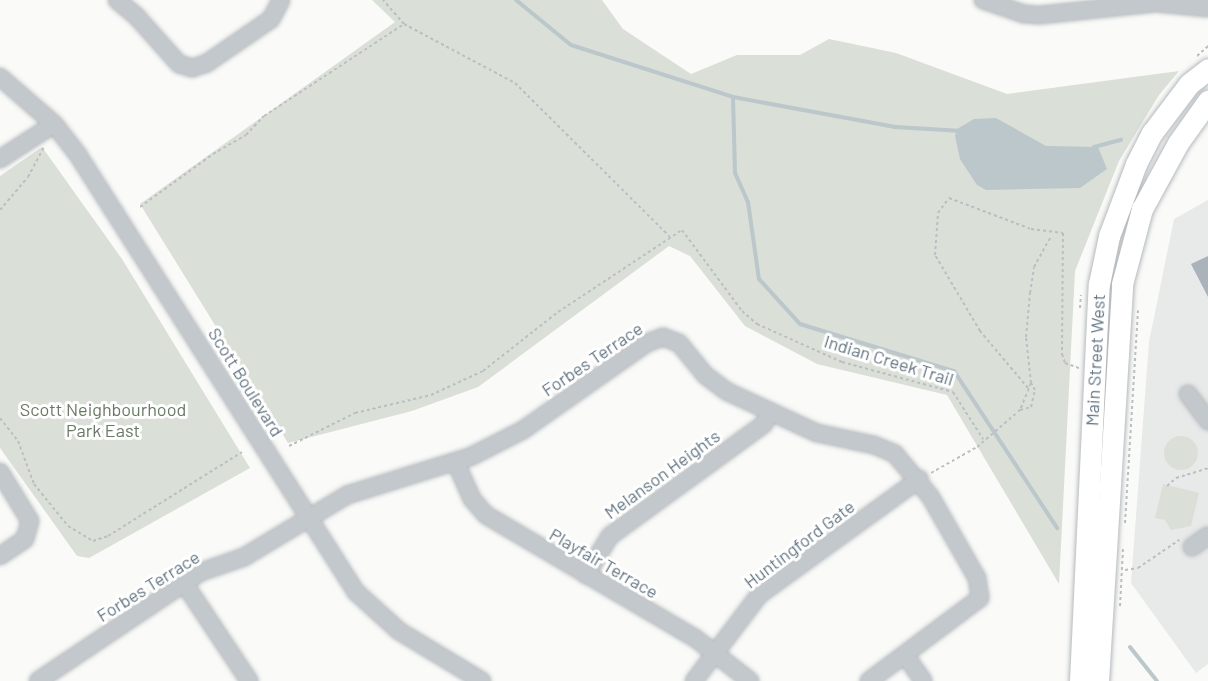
<!DOCTYPE html>
<style>
body{margin:0}
#map{position:relative;width:1208px;height:681px;overflow:hidden;background:#fafaf8;font-family:Barlow,sans-serif}
div>[style]{position:absolute}
.built>*{inset:0;background:#e8e9e9}
.green>*{inset:0;background:#dadfd7}
.round{border-radius:50%}
.water>*{inset:0;background:#bbc7cb}
.stream>*{height:4px;margin:-2px;padding:0 2px;transform-origin:2px;border-radius:2px;background:#bbc7cb}
.building>*{inset:0;background:#aab3b9}
.path>*{height:2px;margin-top:-1px;transform-origin:0;background:repeating-linear-gradient(90deg,#bbbfc2 0 3px,transparent 0 6px)}
.roads{filter:drop-shadow(0 0 2px #b5babe) drop-shadow(0 0 2px #b5babe)}
.minor>*{height:16px;margin:-8px;padding:0 8px;transform-origin:8px;border-radius:8px;background:#c3c8cc}
.major>*{height:21px;margin:-10.5px;padding:0 10.5px;transform-origin:10.5px;border-radius:10.5px;background:#fff}
span{translate:-50% -50%;white-space:nowrap;text-align:center;line-height:1.15;-webkit-text-stroke:6px #fff;paint-order:stroke}
.street-label{font-size:18px;color:#657683}
.park-label{font-size:18px;color:#687a64}
</style>
<div id="map">
<div class="built">
<i style="clip-path:polygon(1208px 200px,1208px 664px,1196px 673px,1131px 583px,1149px 342px,1174px 219px)"></i>
</div>
<div class="green">
<i style="clip-path:polygon(372px 0,602px 0,623px 29px,691px 74px,737px 55px,800px 55px,829px 39px,896px 53px,1007px 94px,1179px 71px,1159px 95px,1119px 161px,1075px 271px,1059px 584px,947px 395px,817px 364px,745px 326px,690px 256px,669px 246px,478px 387px,412px 411px,288px 443px,140px 204px,395px 22px)"></i>
<i style="clip-path:polygon(42px 147px,122px 259px,250px 468px,89px 558px,77px 556px,0 448px,0 176px)"></i>
<i class="round" style="left:1164px;top:436px;width:34px;height:34px"></i>
<i style="clip-path:polygon(1163px 484px,1199px 493px,1191px 526px,1171px 530px,1165px 520px,1155px 518px)"></i>
</div>
<div class="water">
<i style="clip-path:polygon(996px 118px,1046px 146px,1098px 147px,1107px 169px,1080px 188px,986px 190px,977px 185px,960px 159px,955px 136px,957px 129px,974px 119px)"></i>
</div>
<div class="stream">
<i style="left:516px;top:0;width:71px;rotate:39.3deg"></i>
<i style="left:571px;top:45px;width:170px;rotate:17.8deg"></i>
<i style="left:733px;top:97px;width:165px;rotate:10.5deg"></i>
<i style="left:895px;top:127px;width:67px;rotate:3.4deg"></i>
<i style="left:733px;top:97px;width:76px;rotate:88.5deg"></i>
<i style="left:735px;top:173px;width:32px;rotate:66deg"></i>
<i style="left:748px;top:202px;width:78px;rotate:81.9deg"></i>
<i style="left:759px;top:279px;width:61px;rotate:47.7deg"></i>
<i style="left:800px;top:324px;width:161px;rotate:17deg"></i>
<i style="left:954px;top:371px;width:188px;rotate:56.7deg"></i>
<i style="left:1094px;top:147px;width:28px;rotate:-15deg"></i>
<i style="left:1130px;top:647px;width:43px;rotate:51.5deg"></i>
</div>
<div class="building">
<i style="clip-path:polygon(1208px 256px,1208px 297px,1191px 264px)"></i>
</div>
<div class="path">
<i style="left:404px;top:24px;width:126px;rotate:28deg"></i>
<i style="left:515px;top:83px;width:218px;rotate:44.8deg"></i>
<i style="left:1197px;top:56px;width:15px;rotate:-42deg"></i>
<i style="left:140px;top:207px;width:90px;rotate:-36deg"></i>
<i style="left:213px;top:154px;width:38px;rotate:-30deg"></i>
<i style="left:246px;top:135px;width:26px;rotate:-47deg"></i>
<i style="left:264px;top:116px;width:168px;rotate:-33.3deg"></i>
<i style="left:404px;top:24px;width:32px;rotate:-131deg"></i>
<i style="left:0;top:210px;width:43px;rotate:-49.7deg"></i>
<i style="left:28px;top:177px;width:34px;rotate:-62deg"></i>
<i style="left:1080px;top:308px;width:13px;rotate:-86deg"></i>
<i style="left:1031px;top:383px;width:46px;rotate:-96.2deg"></i>
<i style="left:1026px;top:337px;width:44px;rotate:-84.8deg"></i>
<i style="left:1030px;top:293px;width:26px;rotate:-81deg"></i>
<i style="left:1034px;top:267px;width:35px;rotate:-61deg"></i>
<i style="left:1028px;top:388px;width:75px;rotate:-130.1deg"></i>
<i style="left:980px;top:331px;width:88px;rotate:-120.6deg"></i>
<i style="left:935px;top:255px;width:42px;rotate:-85.9deg"></i>
<i style="left:938px;top:213px;width:19px;rotate:-54deg"></i>
<i style="left:949px;top:198px;width:88px;rotate:20.7deg"></i>
<i style="left:1031px;top:229px;width:32px;rotate:7deg"></i>
<i style="left:1063px;top:233px;width:121px;rotate:90.5deg"></i>
<i style="left:1062px;top:354px;width:9px;rotate:72deg"></i>
<i style="left:1065px;top:363px;width:15px;rotate:20deg"></i>
<i style="left:0;top:418px;width:29px;rotate:52deg"></i>
<i style="left:18px;top:441px;width:46px;rotate:69.6deg"></i>
<i style="left:34px;top:484px;width:54px;rotate:51deg"></i>
<i style="left:68px;top:526px;width:29px;rotate:31deg"></i>
<i style="left:93px;top:541px;width:16px;rotate:-18deg"></i>
<i style="left:108px;top:536px;width:158px;rotate:-32.1deg"></i>
<i style="left:289px;top:446px;width:74px;rotate:-26.6deg"></i>
<i style="left:355px;top:413px;width:78px;rotate:-13.3deg"></i>
<i style="left:431px;top:395px;width:57px;rotate:-24.8deg"></i>
<i style="left:483px;top:371px;width:95px;rotate:-38.2deg"></i>
<i style="left:558px;top:312px;width:149px;rotate:-33.5deg"></i>
<i style="left:682px;top:230px;width:101px;rotate:53.5deg"></i>
<i style="left:742px;top:311px;width:20px;rotate:41deg"></i>
<i style="left:757px;top:324px;width:93px;rotate:24.1deg"></i>
<i style="left:842px;top:362px;width:115px;rotate:15.1deg"></i>
<i style="left:953px;top:392px;width:56px;rotate:57.4deg"></i>
<i style="left:931px;top:473px;width:53px;rotate:-29.5deg"></i>
<i style="left:977px;top:447px;width:57px;rotate:-40.7deg"></i>
<i style="left:1020px;top:410px;width:11px;rotate:-15deg"></i>
<i style="left:1031px;top:407px;width:17px;rotate:-77deg"></i>
<i style="left:1035px;top:390px;width:8px;rotate:-120deg"></i>
<i style="left:1031px;top:383px;width:29px;rotate:112deg"></i>
<i style="left:1167px;top:486px;width:12px;rotate:-42deg"></i>
<i style="left:1176px;top:478px;width:34px;rotate:-17deg"></i>
<i style="left:1125px;top:523px;width:213px;rotate:-86.5deg"></i>
<i style="left:1125px;top:570px;width:13px;rotate:-9deg"></i>
<i style="left:1138px;top:568px;width:50px;rotate:-34.3deg"></i>
<i style="left:1120px;top:606px;width:57px;rotate:-87deg"></i>
</div>
<div class="roads">
<div class="minor">
<i style="left:117px;top:0;width:26px;rotate:40deg"></i>
<i style="left:137px;top:17px;width:63px;rotate:48.2deg"></i>
<i style="left:179px;top:64px;width:14px;rotate:17deg"></i>
<i style="left:192px;top:68px;width:16px;rotate:-18deg"></i>
<i style="left:207px;top:63px;width:78px;rotate:-34.5deg"></i>
<i style="left:271px;top:19px;width:21px;rotate:-62deg"></i>
<i style="left:983px;top:0;width:43px;rotate:18.9deg"></i>
<i style="left:1024px;top:14px;width:16px;rotate:4deg"></i>
<i style="left:1040px;top:15px;width:118px;rotate:-5.9deg"></i>
<i style="left:1157px;top:3px;width:51px;rotate:5.6deg"></i>
<i style="left:0;top:77px;width:72px;rotate:41deg"></i>
<i style="left:54px;top:124px;width:39px;rotate:52deg"></i>
<i style="left:78px;top:155px;width:518px;rotate:57.54deg"></i>
<i style="left:356px;top:592px;width:58px;rotate:42.2deg"></i>
<i style="left:399px;top:631px;width:97px;rotate:31.1deg"></i>
<i style="left:0;top:159px;width:64px;rotate:-32.9deg"></i>
<i style="left:1188px;top:394px;width:34px;rotate:53deg"></i>
<i style="left:456px;top:463px;width:39px;rotate:66deg"></i>
<i style="left:472px;top:499px;width:21px;rotate:49deg"></i>
<i style="left:486px;top:515px;width:243px;rotate:30.5deg"></i>
<i style="left:695px;top:638px;width:70px;rotate:38deg"></i>
<i style="left:0;top:472px;width:57px;rotate:58.5deg"></i>
<i style="left:30px;top:521px;width:19px;rotate:106deg"></i>
<i style="left:25px;top:539px;width:30px;rotate:146deg"></i>
<i style="left:1192px;top:547px;width:19px;rotate:-35deg"></i>
<i style="left:586px;top:575px;width:46px;rotate:-58.4deg"></i>
<i style="left:610px;top:536px;width:190px;rotate:-36deg"></i>
<i style="left:764px;top:424px;width:13px;rotate:-63deg"></i>
<i style="left:184px;top:583px;width:118px;rotate:56.4deg"></i>
<i style="left:905px;top:655px;width:32px;rotate:55deg"></i>
<i style="left:38px;top:681px;width:196px;rotate:-33.8deg"></i>
<i style="left:201px;top:572px;width:46px;rotate:-19.2deg"></i>
<i style="left:244px;top:557px;width:120px;rotate:-31deg"></i>
<i style="left:347px;top:495px;width:131px;rotate:-17.3deg"></i>
<i style="left:472px;top:456px;width:57px;rotate:-27deg"></i>
<i style="left:523px;top:430px;width:151px;rotate:-35.1deg"></i>
<i style="left:647px;top:343px;width:17px;rotate:-21deg"></i>
<i style="left:663px;top:337px;width:17px;rotate:21deg"></i>
<i style="left:679px;top:343px;width:41px;rotate:50.9deg"></i>
<i style="left:705px;top:375px;width:26px;rotate:37deg"></i>
<i style="left:726px;top:391px;width:100px;rotate:24.8deg"></i>
<i style="left:817px;top:433px;width:58px;rotate:11.9deg"></i>
<i style="left:874px;top:445px;width:23px;rotate:23deg"></i>
<i style="left:895px;top:454px;width:55px;rotate:50.2deg"></i>
<i style="left:930px;top:496px;width:95px;rotate:60.2deg"></i>
<i style="left:977px;top:578px;width:20px;rotate:81deg"></i>
<i style="left:980px;top:598px;width:139px;rotate:143.2deg"></i>
<i style="left:694px;top:681px;width:108px;rotate:-52.9deg"></i>
<i style="left:759px;top:595px;width:198px;rotate:-35.9deg"></i>
</div>
<div class="major">
<i style="left:1080px;top:681px;width:397px;rotate:-87.3deg"></i>
<i style="left:1099px;top:284px;width:49px;rotate:-78.2deg"></i>
<i style="left:1109px;top:236px;width:77px;rotate:-69.4deg"></i>
<i style="left:1136px;top:164px;width:35px;rotate:-63deg"></i>
<i style="left:1152px;top:133px;width:61px;rotate:-52.9deg"></i>
<i style="left:1189px;top:84px;width:24px;rotate:-38deg"></i>
<i style="left:1098px;top:681px;width:398px;rotate:-86.5deg"></i>
<i style="left:1122px;top:284px;width:78px;rotate:-75.1deg"></i>
<i style="left:1142px;top:209px;width:75px;rotate:-61.4deg"></i>
<i style="left:1178px;top:143px;width:52px;rotate:-54.5deg"></i>
</div>
</div>
<div class="street-label">
<span style="left:592px;top:359px;rotate:-34deg">Forbes Terrace</span>
<span style="left:889px;top:360px;rotate:17deg">Indian Creek Trail</span>
<span style="left:1095px;top:360px;rotate:-87deg">Main Street West</span>
<span style="left:246px;top:382px;rotate:58deg">Scott Boulevard</span>
<span style="left:662px;top:474px;rotate:-36deg">Melanson Heights</span>
<span style="left:799px;top:544px;rotate:-37deg">Huntingford Gate</span>
<span style="left:604px;top:563px;rotate:30deg">Playfair Terrace</span>
<span style="left:148px;top:586px;rotate:-32deg">Forbes Terrace</span>
</div>
<div class="park-label">
<span style="left:103px;top:420px">Scott Neighbourhood<br>Park East</span>
</div>
</div>
